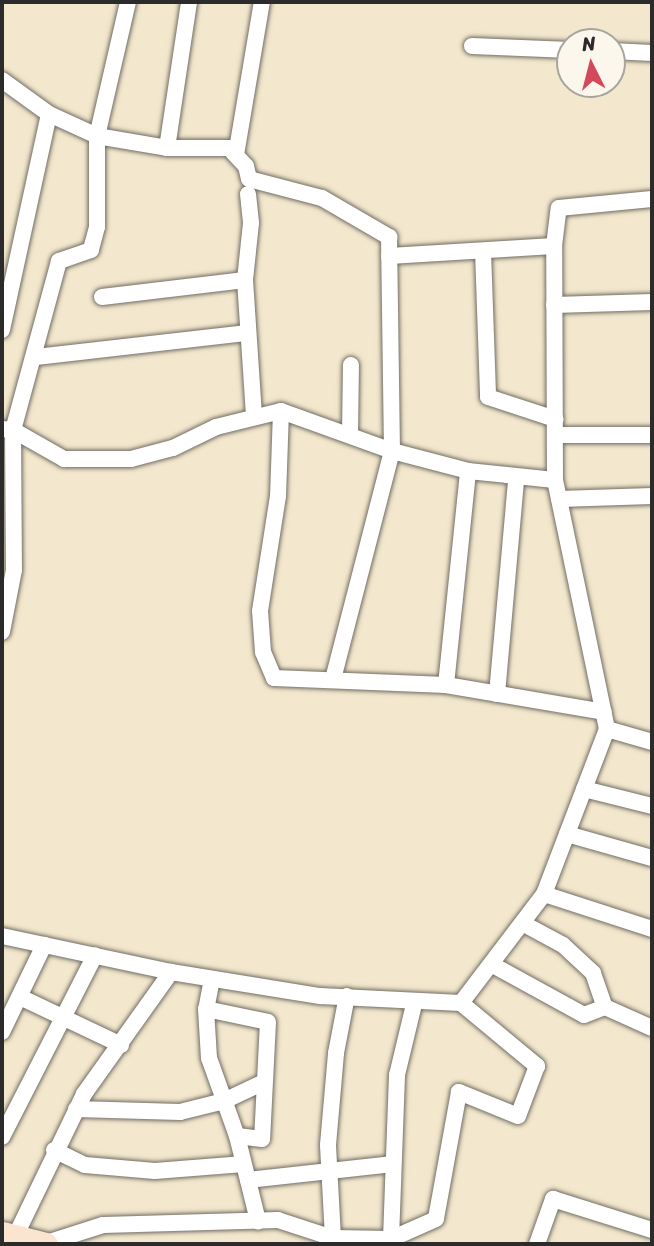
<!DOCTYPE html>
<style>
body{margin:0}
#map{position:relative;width:654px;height:1246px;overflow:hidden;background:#f3e7cd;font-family:Sriracha,sans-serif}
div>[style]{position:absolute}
.roads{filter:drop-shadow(0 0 2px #716d64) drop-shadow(0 0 2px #716d64)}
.street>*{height:16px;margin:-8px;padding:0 8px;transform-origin:8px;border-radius:8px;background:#fff}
.secondary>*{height:23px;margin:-11.5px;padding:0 11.5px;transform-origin:11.5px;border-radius:11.5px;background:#fce5d0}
span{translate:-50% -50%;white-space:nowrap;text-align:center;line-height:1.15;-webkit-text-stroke:6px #fbf7ec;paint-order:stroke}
.frame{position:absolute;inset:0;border:4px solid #2b2b2b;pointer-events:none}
.north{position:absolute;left:556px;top:28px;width:70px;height:70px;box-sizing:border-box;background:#fbf7ec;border:2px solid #a8a59f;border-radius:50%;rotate:354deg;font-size:19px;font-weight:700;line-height:28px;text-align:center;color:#2b2b2b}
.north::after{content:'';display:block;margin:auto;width:24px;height:32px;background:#d1495b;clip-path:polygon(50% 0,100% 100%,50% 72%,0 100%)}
</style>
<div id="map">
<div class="roads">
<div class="street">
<i style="left:128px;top:2px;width:138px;rotate:103deg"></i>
<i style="left:97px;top:136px;width:91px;rotate:90deg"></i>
<i style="left:97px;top:227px;width:24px;rotate:105deg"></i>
<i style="left:91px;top:250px;width:34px;rotate:161deg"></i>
<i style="left:59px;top:261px;width:175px;rotate:105.2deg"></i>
<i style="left:13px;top:430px;width:59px;rotate:29.6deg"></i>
<i style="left:64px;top:459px;width:67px"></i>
<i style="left:131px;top:459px;width:43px;rotate:-14.7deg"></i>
<i style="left:173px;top:448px;width:48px;rotate:-26deg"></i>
<i style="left:216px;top:427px;width:67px;rotate:-13.8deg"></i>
<i style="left:281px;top:411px;width:118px;rotate:19.8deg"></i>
<i style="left:392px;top:451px;width:79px;rotate:14.7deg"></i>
<i style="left:468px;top:471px;width:87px;rotate:5.9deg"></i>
<i style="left:472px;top:46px;width:98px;rotate:2.3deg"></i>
<i style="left:612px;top:51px;width:40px;rotate:2.9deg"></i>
<i style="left:2px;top:80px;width:58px;rotate:35.9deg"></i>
<i style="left:49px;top:114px;width:221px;rotate:102.3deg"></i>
<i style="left:49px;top:114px;width:53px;rotate:24.6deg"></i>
<i style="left:97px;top:136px;width:71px;rotate:9.7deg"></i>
<i style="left:167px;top:148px;width:62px"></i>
<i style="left:229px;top:148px;width:25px;rotate:47deg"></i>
<i style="left:246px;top:166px;width:13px;rotate:77deg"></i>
<i style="left:249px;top:179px;width:75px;rotate:14.6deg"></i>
<i style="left:322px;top:198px;width:78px;rotate:30.2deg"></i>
<i style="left:389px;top:237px;width:214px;rotate:89.2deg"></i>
<i style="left:392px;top:451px;width:236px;rotate:104.5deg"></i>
<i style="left:167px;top:148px;width:148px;rotate:-81.4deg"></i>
<i style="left:236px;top:155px;width:155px;rotate:-80.4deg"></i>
<i style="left:248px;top:194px;width:29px;rotate:84deg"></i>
<i style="left:251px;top:223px;width:57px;rotate:96deg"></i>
<i style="left:245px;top:280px;width:135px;rotate:86.2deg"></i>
<i style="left:483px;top:251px;width:146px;rotate:88deg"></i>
<i style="left:488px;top:397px;width:71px;rotate:18.2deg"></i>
<i style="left:389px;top:256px;width:165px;rotate:-3.5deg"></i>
<i style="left:102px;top:297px;width:144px;rotate:-6.8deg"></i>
<i style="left:554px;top:305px;width:98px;rotate:-1.8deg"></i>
<i style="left:36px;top:357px;width:213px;rotate:-6.5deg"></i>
<i style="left:281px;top:411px;width:85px;rotate:92deg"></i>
<i style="left:278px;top:496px;width:116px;rotate:98.9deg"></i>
<i style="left:260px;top:611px;width:41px;rotate:85.8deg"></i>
<i style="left:263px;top:652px;width:28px;rotate:67deg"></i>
<i style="left:274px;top:678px;width:172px;rotate:2.3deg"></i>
<i style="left:446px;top:685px;width:160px;rotate:9.7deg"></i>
<i style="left:2px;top:429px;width:11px;rotate:5deg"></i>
<i style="left:13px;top:430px;width:140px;rotate:89.6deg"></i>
<i style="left:14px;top:570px;width:63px;rotate:101deg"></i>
<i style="left:350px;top:434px;width:69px;rotate:-89.2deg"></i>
<i style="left:555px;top:435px;width:97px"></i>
<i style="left:559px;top:499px;width:93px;rotate:-1.8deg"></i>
<i style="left:446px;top:685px;width:215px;rotate:-84.1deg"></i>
<i style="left:497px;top:694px;width:216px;rotate:-84.9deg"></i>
<i style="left:607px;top:729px;width:47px;rotate:16.1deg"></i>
<i style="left:584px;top:789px;width:70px;rotate:14deg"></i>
<i style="left:567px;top:834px;width:88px;rotate:15.8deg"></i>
<i style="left:544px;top:894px;width:114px;rotate:18deg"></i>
<i style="left:524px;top:924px;width:44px;rotate:28.3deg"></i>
<i style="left:563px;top:945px;width:41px;rotate:43deg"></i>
<i style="left:593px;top:973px;width:36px;rotate:71deg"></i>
<i style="left:2px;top:936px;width:173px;rotate:12deg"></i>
<i style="left:171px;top:972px;width:151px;rotate:9.2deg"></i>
<i style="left:320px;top:996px;width:141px;rotate:2.8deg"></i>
<i style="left:461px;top:1003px;width:99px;rotate:39.7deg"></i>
<i style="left:537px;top:1066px;width:53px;rotate:110.8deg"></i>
<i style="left:518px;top:1116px;width:64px;rotate:-157.9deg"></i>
<i style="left:459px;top:1092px;width:129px;rotate:100.3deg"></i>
<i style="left:436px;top:1219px;width:49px;rotate:156deg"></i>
<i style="left:391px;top:1239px;width:58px;rotate:-179deg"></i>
<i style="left:333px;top:1238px;width:58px;rotate:-161.9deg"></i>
<i style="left:278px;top:1220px;width:175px;rotate:178.4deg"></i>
<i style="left:103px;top:1225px;width:63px;rotate:162.4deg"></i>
<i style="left:491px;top:964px;width:106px;rotate:28.7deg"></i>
<i style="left:584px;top:1015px;width:22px;rotate:-21deg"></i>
<i style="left:605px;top:1007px;width:51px;rotate:24.1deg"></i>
<i style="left:212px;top:979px;width:31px;rotate:101deg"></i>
<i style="left:206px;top:1009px;width:49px;rotate:86.5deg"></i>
<i style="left:209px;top:1058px;width:83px;rotate:70.3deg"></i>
<i style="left:237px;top:1136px;width:88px;rotate:76.1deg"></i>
<i style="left:20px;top:997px;width:112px;rotate:25.4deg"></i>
<i style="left:461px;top:1003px;width:137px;rotate:-52.7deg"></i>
<i style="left:544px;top:894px;width:177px;rotate:-69.1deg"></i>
<i style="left:607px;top:729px;width:254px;rotate:-101.8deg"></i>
<i style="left:555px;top:480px;width:234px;rotate:-90.2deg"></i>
<i style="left:554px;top:246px;width:38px;rotate:-83deg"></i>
<i style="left:559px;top:208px;width:93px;rotate:-5.5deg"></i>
<i style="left:206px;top:1009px;width:63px;rotate:11.8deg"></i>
<i style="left:268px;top:1022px;width:117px;rotate:92.9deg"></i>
<i style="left:262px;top:1139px;width:25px;rotate:-173deg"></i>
<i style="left:2px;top:1032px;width:97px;rotate:-64.2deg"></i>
<i style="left:76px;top:1109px;width:104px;rotate:1.7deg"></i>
<i style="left:180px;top:1112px;width:45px;rotate:-14deg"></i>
<i style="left:224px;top:1101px;width:42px;rotate:-25.3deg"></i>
<i style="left:2px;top:1137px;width:204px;rotate:-62.9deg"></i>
<i style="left:54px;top:1150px;width:34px;rotate:26deg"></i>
<i style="left:85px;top:1165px;width:70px;rotate:4.9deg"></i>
<i style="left:155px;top:1171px;width:89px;rotate:-4.5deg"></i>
<i style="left:248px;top:1180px;width:146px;rotate:-6.3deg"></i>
<i style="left:333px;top:1238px;width:93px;rotate:-93.1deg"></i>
<i style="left:328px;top:1145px;width:92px;rotate:-85deg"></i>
<i style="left:336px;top:1053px;width:58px;rotate:-79.1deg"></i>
<i style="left:14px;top:1239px;width:161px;rotate:-64.2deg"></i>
<i style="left:84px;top:1094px;width:150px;rotate:-54.5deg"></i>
<i style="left:391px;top:1239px;width:164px;rotate:-87.9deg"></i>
<i style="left:397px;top:1075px;width:73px;rotate:-76.5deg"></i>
<i style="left:537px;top:1244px;width:48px;rotate:-70.4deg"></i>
<i style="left:553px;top:1199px;width:104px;rotate:17.4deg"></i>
</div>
<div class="secondary">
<i style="left:2px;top:1233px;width:45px;rotate:14deg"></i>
</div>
</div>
<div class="frame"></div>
<div class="north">N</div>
</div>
